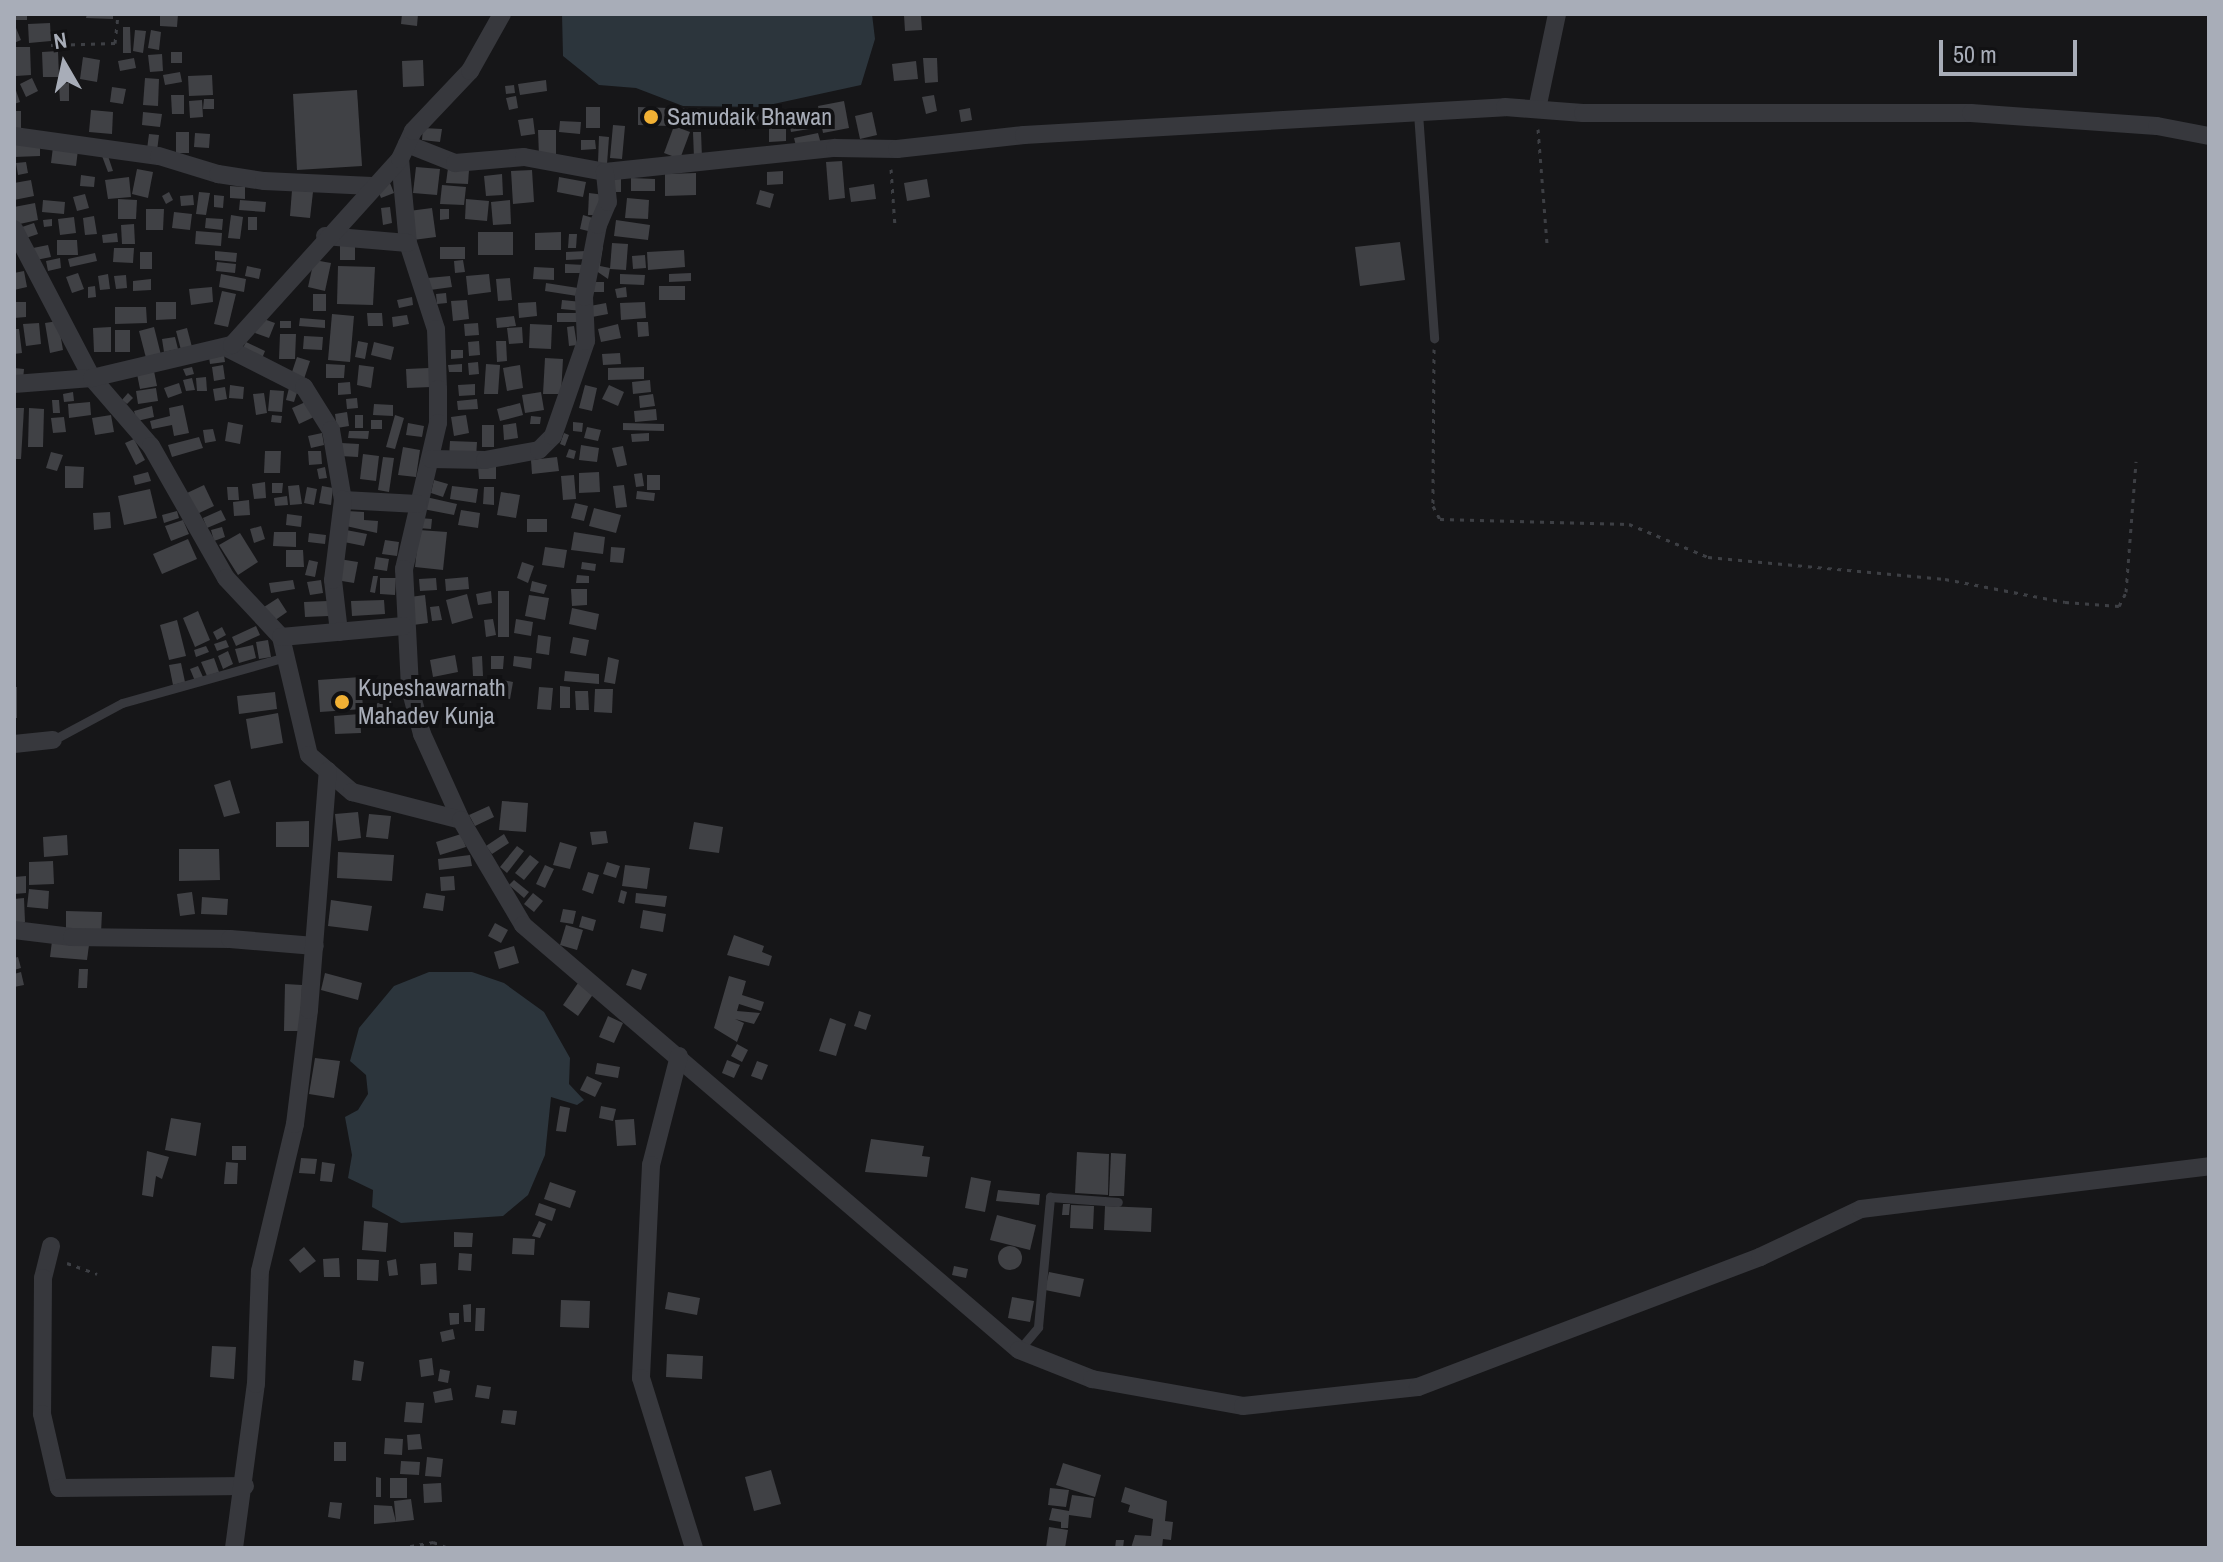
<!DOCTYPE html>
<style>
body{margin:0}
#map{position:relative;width:2223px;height:1562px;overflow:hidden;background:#161618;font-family:"Archivo Narrow",sans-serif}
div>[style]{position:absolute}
.water>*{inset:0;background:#2c353c}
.building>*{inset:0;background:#404145}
.round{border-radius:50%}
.path>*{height:3px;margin-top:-1.5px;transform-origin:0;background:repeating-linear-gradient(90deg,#3d3f44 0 4px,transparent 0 10px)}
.service>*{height:9px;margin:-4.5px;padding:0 4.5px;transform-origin:4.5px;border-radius:4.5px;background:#37383d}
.minor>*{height:18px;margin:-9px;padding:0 9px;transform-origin:9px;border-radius:9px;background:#37383d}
.dots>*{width:22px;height:22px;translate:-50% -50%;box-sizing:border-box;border:4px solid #111113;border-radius:50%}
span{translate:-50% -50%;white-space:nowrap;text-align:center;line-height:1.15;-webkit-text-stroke:8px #111113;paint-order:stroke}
.poi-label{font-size:24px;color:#a8adb8}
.left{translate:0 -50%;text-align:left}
.frame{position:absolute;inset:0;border:16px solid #a8adb8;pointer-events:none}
.north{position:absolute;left:24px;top:24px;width:80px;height:80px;-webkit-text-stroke:6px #111113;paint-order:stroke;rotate:351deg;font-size:22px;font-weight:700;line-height:32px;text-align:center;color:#a8adb8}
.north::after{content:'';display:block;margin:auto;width:28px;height:36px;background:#a8adb8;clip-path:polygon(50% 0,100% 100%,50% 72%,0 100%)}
.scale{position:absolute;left:1939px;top:40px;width:138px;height:36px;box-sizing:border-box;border:4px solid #a8adb8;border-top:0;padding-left:10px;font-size:24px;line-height:28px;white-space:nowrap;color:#a8adb8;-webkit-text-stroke:6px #111113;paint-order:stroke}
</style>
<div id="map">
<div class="water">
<i style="clip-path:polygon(562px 14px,872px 14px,875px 39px,861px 85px,760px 107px,683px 106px,636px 88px,599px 85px,563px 56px)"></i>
<i style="clip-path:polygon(429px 972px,472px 972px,504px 983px,544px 1012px,570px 1058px,569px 1084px,584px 1100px,577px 1105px,551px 1097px,545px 1155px,528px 1195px,503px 1216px,401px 1223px,372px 1207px,373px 1190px,348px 1178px,352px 1155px,345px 1117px,358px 1110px,368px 1094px,366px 1075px,350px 1061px,359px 1028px,394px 986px)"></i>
</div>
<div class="building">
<i style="clip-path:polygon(14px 14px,27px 14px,27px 20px,14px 20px)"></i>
<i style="clip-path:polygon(87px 14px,113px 14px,113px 19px,86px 18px)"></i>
<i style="clip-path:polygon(160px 14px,178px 14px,177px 27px,160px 26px)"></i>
<i style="clip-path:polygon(402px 14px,418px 14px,417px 26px,401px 24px)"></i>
<i style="clip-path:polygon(904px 15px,921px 15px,922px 30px,905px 31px)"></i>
<i style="clip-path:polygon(50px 23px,51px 41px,29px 43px,28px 24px)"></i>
<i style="clip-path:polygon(123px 27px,130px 27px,131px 53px,123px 53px)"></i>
<i style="clip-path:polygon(16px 28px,21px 40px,14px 43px,14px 29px)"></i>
<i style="clip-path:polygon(135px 30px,146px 31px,143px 53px,133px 51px)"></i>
<i style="clip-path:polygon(151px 30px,161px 32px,159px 50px,148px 48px)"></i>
<i style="clip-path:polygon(15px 47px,30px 47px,31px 75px,16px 76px)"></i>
<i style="clip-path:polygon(58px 51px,59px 77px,43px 77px,42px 52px)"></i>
<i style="clip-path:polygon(171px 52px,182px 52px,182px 63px,171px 63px)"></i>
<i style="clip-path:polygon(162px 54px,163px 71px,150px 72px,148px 55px)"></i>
<i style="clip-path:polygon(83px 57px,100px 60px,97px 82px,80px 79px)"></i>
<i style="clip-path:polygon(134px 58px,136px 68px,120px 71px,118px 61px)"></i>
<i style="clip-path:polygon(923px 58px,937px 58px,938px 82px,925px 83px)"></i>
<i style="clip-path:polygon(423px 60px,424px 86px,403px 87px,402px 61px)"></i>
<i style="clip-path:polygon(916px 61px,918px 79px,894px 81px,892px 64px)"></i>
<i style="clip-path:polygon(180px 72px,182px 82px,165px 85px,163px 75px)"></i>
<i style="clip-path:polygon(212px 75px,213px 95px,189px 96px,188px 76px)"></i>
<i style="clip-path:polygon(32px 78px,38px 91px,26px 97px,20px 84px)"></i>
<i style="clip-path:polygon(145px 78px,159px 79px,158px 106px,143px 105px)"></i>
<i style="clip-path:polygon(546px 80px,547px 91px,520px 95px,518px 84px)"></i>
<i style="clip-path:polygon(69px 83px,69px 101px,60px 101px,59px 84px)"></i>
<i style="clip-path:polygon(14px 85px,20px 102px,14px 104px)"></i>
<i style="clip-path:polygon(514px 85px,515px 93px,506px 94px,505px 86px)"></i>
<i style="clip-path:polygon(112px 87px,126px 89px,123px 104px,110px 102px)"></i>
<i style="clip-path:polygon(357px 90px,362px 166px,297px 170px,293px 94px)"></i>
<i style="clip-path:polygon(171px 95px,184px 95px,184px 114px,172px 114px)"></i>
<i style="clip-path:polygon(934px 95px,937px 111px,926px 114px,922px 97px)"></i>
<i style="clip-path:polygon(516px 96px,518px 108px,509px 110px,506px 98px)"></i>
<i style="clip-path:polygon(204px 99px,214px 99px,214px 109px,203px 109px)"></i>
<i style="clip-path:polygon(202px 100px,203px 117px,190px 118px,189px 101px)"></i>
<i style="clip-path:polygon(844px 101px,849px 128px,823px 133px,818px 106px)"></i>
<i style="clip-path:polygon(586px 107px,600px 107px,600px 128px,586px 128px)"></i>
<i style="clip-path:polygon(638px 107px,669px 108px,669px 126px,638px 125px)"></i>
<i style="clip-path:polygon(683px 108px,690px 109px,688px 123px,681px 121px)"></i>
<i style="clip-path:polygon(696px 108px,708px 110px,705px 125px,694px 124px)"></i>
<i style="clip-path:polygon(970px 108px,972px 120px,961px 122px,959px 110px)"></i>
<i style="clip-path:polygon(91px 110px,113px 112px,112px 134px,89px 132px)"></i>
<i style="clip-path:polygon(14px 111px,21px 111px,21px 128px,14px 128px)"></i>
<i style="clip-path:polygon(771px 111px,773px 121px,752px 125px,750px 115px)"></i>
<i style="clip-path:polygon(143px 112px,162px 114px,160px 127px,142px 125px)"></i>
<i style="clip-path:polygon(872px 112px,877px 135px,860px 139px,855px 116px)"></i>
<i style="clip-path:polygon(807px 113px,809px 129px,791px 132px,788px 116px)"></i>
<i style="clip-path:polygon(533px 118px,535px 134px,521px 136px,518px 120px)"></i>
<i style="clip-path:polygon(560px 121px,581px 122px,580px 134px,559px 132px)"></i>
<i style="clip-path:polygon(613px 125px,625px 126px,622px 159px,610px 158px)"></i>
<i style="clip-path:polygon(674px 126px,690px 132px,680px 159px,664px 153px)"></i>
<i style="clip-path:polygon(423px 128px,442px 129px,440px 142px,422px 140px)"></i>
<i style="clip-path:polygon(769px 128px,786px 128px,786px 141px,769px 142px)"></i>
<i style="clip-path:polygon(538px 130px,556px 130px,556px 156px,539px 156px)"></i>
<i style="clip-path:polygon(176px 132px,189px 132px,189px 153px,176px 153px)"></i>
<i style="clip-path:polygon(693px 132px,701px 132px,702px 158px,694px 158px)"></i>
<i style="clip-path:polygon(195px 133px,210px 134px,209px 148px,194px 147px)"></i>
<i style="clip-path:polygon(818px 133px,821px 144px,797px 150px,794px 138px)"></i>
<i style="clip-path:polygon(149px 134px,159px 135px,157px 151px,147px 149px)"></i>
<i style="clip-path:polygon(599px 136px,609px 137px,607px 164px,598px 163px)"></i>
<i style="clip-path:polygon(581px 140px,595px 140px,596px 149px,581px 150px)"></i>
<i style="clip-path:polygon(40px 141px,40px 156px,14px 157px,14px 142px)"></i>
<i style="clip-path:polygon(53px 147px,78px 150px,76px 166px,51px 163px)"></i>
<i style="clip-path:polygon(107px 153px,113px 171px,108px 172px,102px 156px)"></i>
<i style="clip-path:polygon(842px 161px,845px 198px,829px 200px,826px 162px)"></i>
<i style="clip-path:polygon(26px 162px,28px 173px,18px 175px,16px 163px)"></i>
<i style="clip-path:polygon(416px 167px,440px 169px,437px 195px,413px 193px)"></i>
<i style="clip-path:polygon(448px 168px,469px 170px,468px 184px,446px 183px)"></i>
<i style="clip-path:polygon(137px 169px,153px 172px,148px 198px,132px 194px)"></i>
<i style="clip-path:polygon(532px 170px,534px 202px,513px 204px,511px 171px)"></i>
<i style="clip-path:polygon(783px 171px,783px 184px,767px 185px,767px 172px)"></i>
<i style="clip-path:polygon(696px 173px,696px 195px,665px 196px,665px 174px)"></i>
<i style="clip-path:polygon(502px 174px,503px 195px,486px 196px,484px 176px)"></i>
<i style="clip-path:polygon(81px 175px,95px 177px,94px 187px,80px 186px)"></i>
<i style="clip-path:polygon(129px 177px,131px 197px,108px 199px,105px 180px)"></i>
<i style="clip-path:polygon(559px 177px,586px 182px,583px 197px,557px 192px)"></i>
<i style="clip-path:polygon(608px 177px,621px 177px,621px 192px,608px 192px)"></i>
<i style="clip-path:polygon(631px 178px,655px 179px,655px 191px,631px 191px)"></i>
<i style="clip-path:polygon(927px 179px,930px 197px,907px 201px,904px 183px)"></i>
<i style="clip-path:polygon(31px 180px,34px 196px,14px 200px,14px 183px)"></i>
<i style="clip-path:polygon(390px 183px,394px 193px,381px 198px,377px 188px)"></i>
<i style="clip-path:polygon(874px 184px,876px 199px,851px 202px,849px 188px)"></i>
<i style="clip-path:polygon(442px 185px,466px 187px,464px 205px,440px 204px)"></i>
<i style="clip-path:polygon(230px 186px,245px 187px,245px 199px,230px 198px)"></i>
<i style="clip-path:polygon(292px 190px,313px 192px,310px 218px,290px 216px)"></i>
<i style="clip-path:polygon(760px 190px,774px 194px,770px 208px,756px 204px)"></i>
<i style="clip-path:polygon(169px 192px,173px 200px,166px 204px,162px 196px)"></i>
<i style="clip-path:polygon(199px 192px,210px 193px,206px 215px,196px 214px)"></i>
<i style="clip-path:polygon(589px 193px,605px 195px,600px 215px,588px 215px)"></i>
<i style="clip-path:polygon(85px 194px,89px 208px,77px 211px,73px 197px)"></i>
<i style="clip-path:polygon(193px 195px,194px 205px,181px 206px,180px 196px)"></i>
<i style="clip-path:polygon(214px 195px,224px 196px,223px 208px,214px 207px)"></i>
<i style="clip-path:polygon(627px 198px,649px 200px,648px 219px,625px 218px)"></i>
<i style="clip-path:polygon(118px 199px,137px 200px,136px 219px,118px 219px)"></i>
<i style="clip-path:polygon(466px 199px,489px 201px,487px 221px,465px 219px)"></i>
<i style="clip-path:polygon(43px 200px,65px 202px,64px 214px,42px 212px)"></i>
<i style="clip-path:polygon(240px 200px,266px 202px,265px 212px,239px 210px)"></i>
<i style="clip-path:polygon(510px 200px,511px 224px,493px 225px,491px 202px)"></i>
<i style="clip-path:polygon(35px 203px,38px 220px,15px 225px,14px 207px)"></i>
<i style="clip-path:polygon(390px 207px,392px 223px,383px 225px,381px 208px)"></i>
<i style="clip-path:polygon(432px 208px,436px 237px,413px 240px,409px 211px)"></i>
<i style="clip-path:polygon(146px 209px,164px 209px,163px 230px,146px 230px)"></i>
<i style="clip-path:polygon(440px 209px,449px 209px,449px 219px,440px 220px)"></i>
<i style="clip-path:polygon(174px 212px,192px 214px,190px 230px,172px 228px)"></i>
<i style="clip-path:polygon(231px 215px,243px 217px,240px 239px,228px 238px)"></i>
<i style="clip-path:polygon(583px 215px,596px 219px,592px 232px,580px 229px)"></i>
<i style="clip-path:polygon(94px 216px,97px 234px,85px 235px,83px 218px)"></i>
<i style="clip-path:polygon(74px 217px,76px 233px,60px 235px,58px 219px)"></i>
<i style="clip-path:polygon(248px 217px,257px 217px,257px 230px,248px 230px)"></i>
<i style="clip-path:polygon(206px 218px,223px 219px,222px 230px,205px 228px)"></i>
<i style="clip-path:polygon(52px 219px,52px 226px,44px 227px,43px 220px)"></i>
<i style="clip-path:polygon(616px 220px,650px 225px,648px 240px,614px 236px)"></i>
<i style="clip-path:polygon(34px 223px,38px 234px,23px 239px,19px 228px)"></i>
<i style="clip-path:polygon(134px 224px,135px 244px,122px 244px,121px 225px)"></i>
<i style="clip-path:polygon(196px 231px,222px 233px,221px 246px,195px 244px)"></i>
<i style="clip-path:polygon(478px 232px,513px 232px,513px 255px,478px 255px)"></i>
<i style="clip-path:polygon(561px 232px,561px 250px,535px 250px,535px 233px)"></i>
<i style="clip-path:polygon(117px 233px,118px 242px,103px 243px,102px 235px)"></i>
<i style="clip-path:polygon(569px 234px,577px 234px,576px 248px,568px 248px)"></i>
<i style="clip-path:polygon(57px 240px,77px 240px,78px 255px,57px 255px)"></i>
<i style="clip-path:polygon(1400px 242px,1405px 280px,1360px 286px,1355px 247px)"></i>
<i style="clip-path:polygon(340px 243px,355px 243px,355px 260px,340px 260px)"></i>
<i style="clip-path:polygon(612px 243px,628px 244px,626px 270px,610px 269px)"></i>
<i style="clip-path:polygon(48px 245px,51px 257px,36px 260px,33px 248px)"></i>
<i style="clip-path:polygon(596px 245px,603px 247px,600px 266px,610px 268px,608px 279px,592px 268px)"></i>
<i style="clip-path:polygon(440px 247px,465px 247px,465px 259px,440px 259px)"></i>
<i style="clip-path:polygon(114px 248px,134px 248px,133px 263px,113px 262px)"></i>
<i style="clip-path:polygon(684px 250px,685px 267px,648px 270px,647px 252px)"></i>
<i style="clip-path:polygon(215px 251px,237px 253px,236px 262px,215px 260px)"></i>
<i style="clip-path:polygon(586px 251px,586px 259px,566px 260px,566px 252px)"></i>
<i style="clip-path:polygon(140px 252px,152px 252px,152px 269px,140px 269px)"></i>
<i style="clip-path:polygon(95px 253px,97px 261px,70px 267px,68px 259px)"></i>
<i style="clip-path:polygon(645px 255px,646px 268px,633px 269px,632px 256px)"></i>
<i style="clip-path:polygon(60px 258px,61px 268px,48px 271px,46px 261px)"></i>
<i style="clip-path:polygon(314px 260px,331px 263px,325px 291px,308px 287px)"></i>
<i style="clip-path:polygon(463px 260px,465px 272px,455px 273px,454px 261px)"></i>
<i style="clip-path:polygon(217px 262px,236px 264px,235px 273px,216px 271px)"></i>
<i style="clip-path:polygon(565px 264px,585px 265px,585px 273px,565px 273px)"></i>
<i style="clip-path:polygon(247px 266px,261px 269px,259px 279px,245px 276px)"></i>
<i style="clip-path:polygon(338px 266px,375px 267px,373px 305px,337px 304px)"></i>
<i style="clip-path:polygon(534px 267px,554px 268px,554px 280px,533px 279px)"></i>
<i style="clip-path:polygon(24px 271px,27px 287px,14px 290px,14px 273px)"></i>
<i style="clip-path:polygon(78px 273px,84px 289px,72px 293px,66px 277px)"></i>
<i style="clip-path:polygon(691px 273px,691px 281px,669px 282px,669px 274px)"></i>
<i style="clip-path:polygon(108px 274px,110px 289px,100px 290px,98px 276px)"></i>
<i style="clip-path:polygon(221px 274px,246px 279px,244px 292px,219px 287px)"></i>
<i style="clip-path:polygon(489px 274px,491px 292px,468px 295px,466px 276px)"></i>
<i style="clip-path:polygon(620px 274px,645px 275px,644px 285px,620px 284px)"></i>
<i style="clip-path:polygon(126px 275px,127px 288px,116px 289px,114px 276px)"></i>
<i style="clip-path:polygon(450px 276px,452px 287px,430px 290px,428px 278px)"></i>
<i style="clip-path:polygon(510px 278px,512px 300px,498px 301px,496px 279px)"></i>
<i style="clip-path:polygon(151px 279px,151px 290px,133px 291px,133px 281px)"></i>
<i style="clip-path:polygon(591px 282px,604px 282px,604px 292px,591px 292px)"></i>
<i style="clip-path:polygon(546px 283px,578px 288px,577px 296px,545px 291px)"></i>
<i style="clip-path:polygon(95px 286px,96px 297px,88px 298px,88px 287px)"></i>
<i style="clip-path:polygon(659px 286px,685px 286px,685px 300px,659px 300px)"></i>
<i style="clip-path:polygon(212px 287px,213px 302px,191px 305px,189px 289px)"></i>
<i style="clip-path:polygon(626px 287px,627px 297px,617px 298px,615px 289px)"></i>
<i style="clip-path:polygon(222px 291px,236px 294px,228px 327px,214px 324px)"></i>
<i style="clip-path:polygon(446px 293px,447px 303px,437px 304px,436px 294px)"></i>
<i style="clip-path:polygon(313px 294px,326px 294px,326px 311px,313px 311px)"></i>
<i style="clip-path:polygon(412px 297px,413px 305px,399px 308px,397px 300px)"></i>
<i style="clip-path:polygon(467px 300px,469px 319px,453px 321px,451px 301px)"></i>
<i style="clip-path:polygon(562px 300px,582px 302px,583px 311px,561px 309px)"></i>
<i style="clip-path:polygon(14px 302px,26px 302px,26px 317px,14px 318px)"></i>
<i style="clip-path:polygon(156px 302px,176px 302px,176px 319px,156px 320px)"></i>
<i style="clip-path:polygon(536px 302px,537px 316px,519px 318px,518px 303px)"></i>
<i style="clip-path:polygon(645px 302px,646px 318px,621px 320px,620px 303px)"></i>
<i style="clip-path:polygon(606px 303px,608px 314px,592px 317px,590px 306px)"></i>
<i style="clip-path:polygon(115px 307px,146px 307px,147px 323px,115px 324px)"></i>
<i style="clip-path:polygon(367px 313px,382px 313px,383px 326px,368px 326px)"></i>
<i style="clip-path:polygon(557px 313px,579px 313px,578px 322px,557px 322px)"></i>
<i style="clip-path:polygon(332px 314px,354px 316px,350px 362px,328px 360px)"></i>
<i style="clip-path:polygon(407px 315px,409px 324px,393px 327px,392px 317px)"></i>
<i style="clip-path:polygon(514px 316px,516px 326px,497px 328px,496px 318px)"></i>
<i style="clip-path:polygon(261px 318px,275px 323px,269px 338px,255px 333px)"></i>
<i style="clip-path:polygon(300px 318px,325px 320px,325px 328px,299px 326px)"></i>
<i style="clip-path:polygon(58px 321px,63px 350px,50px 353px,45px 323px)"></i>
<i style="clip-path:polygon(280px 321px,291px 321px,291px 328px,280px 328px)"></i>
<i style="clip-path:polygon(637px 322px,648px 322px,649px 336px,638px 337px)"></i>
<i style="clip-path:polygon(39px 323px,41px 344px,26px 346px,23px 324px)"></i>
<i style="clip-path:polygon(478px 323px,479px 335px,465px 336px,464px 324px)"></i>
<i style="clip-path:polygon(530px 324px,552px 325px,551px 349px,529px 348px)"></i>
<i style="clip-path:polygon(618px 324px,621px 338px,601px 342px,598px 329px)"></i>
<i style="clip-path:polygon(574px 326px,577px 345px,569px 346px,567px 327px)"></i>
<i style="clip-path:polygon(111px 327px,111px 352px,94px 352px,93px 328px)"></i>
<i style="clip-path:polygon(154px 327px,161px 355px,146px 358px,139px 331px)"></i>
<i style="clip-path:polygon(522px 327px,523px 343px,509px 344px,507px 328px)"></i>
<i style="clip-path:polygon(187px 328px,192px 347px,181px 350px,176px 331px)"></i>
<i style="clip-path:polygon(14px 329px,19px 329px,22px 353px,14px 354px)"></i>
<i style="clip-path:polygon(115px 330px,130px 330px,130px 352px,115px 352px)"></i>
<i style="clip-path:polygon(280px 334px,296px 334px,295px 359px,279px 359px)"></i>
<i style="clip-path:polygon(304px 336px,323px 337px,322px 350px,303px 349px)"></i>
<i style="clip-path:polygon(175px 337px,178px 349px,164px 352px,162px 339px)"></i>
<i style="clip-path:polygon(358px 341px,368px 343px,365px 359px,355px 357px)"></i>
<i style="clip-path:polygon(479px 341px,480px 355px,469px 356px,468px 342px)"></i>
<i style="clip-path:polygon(496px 341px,506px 341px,507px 361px,497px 362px)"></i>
<i style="clip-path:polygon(246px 342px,265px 351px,261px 361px,241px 352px)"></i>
<i style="clip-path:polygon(374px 342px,394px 347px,391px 360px,371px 355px)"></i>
<i style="clip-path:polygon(451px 350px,463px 350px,463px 358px,451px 359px)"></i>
<i style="clip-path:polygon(620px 353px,621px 364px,603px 365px,602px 354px)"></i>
<i style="clip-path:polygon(224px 355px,225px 362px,210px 364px,209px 357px)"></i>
<i style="clip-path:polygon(297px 357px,310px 361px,304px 379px,291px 375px)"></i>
<i style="clip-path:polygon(545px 358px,563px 359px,561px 394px,543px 394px)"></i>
<i style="clip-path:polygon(478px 362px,479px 374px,469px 375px,468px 363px)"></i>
<i style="clip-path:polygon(326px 364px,345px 365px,344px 378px,326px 378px)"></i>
<i style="clip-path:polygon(462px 364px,462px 372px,449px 372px,448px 365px)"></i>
<i style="clip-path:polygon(486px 364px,500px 365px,498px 394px,484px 394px)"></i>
<i style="clip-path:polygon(223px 365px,225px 379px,214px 381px,212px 367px)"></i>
<i style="clip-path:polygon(359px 365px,374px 367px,371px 388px,357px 385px)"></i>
<i style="clip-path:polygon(520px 365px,523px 388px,507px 391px,503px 368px)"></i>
<i style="clip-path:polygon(192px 367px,194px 374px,186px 376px,183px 369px)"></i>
<i style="clip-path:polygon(644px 367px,644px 379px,608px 380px,608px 368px)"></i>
<i style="clip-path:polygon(14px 368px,24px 369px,23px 380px,14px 380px)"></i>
<i style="clip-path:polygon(429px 368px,431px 387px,407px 388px,406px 369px)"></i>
<i style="clip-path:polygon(154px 371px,157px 386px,140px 389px,137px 374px)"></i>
<i style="clip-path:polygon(206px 377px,207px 391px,197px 391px,196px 378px)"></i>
<i style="clip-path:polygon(192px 378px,195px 390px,186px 391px,183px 380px)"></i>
<i style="clip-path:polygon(650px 380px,651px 392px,633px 394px,632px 382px)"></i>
<i style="clip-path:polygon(350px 382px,351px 394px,338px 395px,338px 383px)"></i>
<i style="clip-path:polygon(179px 383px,182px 393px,168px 398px,164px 388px)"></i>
<i style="clip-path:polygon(290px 384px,299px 386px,294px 402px,286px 400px)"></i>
<i style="clip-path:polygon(475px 384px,475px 395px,459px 396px,458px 385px)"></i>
<i style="clip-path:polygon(230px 385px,244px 387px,243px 399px,229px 398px)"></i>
<i style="clip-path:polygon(585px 385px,597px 388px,592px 411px,579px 408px)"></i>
<i style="clip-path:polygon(609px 385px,624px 392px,618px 406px,602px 399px)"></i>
<i style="clip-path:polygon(225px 387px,227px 399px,215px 401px,213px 389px)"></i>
<i style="clip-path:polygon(156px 388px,158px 401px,138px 404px,136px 391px)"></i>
<i style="clip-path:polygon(270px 390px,284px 391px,282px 412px,268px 411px)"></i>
<i style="clip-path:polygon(73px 392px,74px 401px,64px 402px,63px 394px)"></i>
<i style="clip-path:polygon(541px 392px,544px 410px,525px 413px,522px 395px)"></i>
<i style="clip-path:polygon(128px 393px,133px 398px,127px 404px,122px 400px)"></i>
<i style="clip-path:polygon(264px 393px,267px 413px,256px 415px,253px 394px)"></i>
<i style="clip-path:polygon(653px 394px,655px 406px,640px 408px,639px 396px)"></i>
<i style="clip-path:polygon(357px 398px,358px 408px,347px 409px,346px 399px)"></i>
<i style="clip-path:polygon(477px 399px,478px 409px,458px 410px,457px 401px)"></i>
<i style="clip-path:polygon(52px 400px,59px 400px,60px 413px,53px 413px)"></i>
<i style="clip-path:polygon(310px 400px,316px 416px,299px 424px,292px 408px)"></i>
<i style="clip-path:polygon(90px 402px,91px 415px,69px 418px,68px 404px)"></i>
<i style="clip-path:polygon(520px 403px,523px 415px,500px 421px,497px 409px)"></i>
<i style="clip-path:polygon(374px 404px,393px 405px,393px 416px,373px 415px)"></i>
<i style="clip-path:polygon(183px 405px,189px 433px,174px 436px,172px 425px,152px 429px,150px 421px,170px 416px,169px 408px)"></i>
<i style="clip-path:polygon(152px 406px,154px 417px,137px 421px,134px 411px)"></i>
<i style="clip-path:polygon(14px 408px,24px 408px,21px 459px,14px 459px)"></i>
<i style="clip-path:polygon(29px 408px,44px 409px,43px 447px,28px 447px)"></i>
<i style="clip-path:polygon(656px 409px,657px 420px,635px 422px,634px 411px)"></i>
<i style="clip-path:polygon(347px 412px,349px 426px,337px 428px,335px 414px)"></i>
<i style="clip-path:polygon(111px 415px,114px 432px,95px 435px,92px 418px)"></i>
<i style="clip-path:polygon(272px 415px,282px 416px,281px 423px,271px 422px)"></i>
<i style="clip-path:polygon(355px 415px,363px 415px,363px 428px,355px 428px)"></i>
<i style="clip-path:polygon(395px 415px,404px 418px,395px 449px,386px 447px)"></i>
<i style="clip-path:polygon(466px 415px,469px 433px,454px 436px,451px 417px)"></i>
<i style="clip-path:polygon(531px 416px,541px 417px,540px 424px,530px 424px)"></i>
<i style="clip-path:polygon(64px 417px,66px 432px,53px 433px,51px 418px)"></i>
<i style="clip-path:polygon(371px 420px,382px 420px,382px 429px,371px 429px)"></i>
<i style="clip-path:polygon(228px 422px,243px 425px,240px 444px,225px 441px)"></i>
<i style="clip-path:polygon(573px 422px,583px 423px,582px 432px,573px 431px)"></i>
<i style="clip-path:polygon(408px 423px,424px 426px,422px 437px,406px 435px)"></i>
<i style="clip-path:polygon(516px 423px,518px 438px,504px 440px,503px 425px)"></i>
<i style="clip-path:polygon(623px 423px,664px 424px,664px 431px,623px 430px)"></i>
<i style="clip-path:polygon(482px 425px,494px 425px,494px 447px,482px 447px)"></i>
<i style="clip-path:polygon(587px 427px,601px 430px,598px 441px,584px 438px)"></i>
<i style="clip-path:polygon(213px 429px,216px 441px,205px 443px,203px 430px)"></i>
<i style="clip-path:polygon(349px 431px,369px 431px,368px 439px,348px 438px)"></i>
<i style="clip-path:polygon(322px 433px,324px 445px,311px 448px,308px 436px)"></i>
<i style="clip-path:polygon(564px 433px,569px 435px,565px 446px,560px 444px)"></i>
<i style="clip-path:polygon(649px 433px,649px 441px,632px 442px,631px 434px)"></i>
<i style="clip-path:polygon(199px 437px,203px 448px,172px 457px,168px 445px)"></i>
<i style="clip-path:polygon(134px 439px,145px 460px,136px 465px,125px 443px)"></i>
<i style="clip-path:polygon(450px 441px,477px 442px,476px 459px,449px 458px)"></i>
<i style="clip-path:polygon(341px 443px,359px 444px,358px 457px,340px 456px)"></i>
<i style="clip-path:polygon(581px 445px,599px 448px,597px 462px,579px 460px)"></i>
<i style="clip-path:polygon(623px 446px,627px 465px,617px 467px,612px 448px)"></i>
<i style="clip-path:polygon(403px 447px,420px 450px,416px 477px,398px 475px)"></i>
<i style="clip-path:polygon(569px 449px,576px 451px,574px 459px,566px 457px)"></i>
<i style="clip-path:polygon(265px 451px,281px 451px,280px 473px,264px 473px)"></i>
<i style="clip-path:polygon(308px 451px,321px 451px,322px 464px,309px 465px)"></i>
<i style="clip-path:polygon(51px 452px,63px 455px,57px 471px,46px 468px)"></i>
<i style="clip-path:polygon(363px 454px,379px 456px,376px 481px,360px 479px)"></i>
<i style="clip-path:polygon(383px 457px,394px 458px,389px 492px,378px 490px)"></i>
<i style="clip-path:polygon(557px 457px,559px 471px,532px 474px,531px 460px)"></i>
<i style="clip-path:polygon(65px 466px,84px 467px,83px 488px,65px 488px)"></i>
<i style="clip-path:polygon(478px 466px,496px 466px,496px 479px,479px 479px)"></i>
<i style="clip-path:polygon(325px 467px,327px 478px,319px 479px,317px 469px)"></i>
<i style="clip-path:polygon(148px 472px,151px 481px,135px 485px,133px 476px)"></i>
<i style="clip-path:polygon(599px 472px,600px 492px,579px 493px,579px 473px)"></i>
<i style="clip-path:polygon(642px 473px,644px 486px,636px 487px,634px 474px)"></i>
<i style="clip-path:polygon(574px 475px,576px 499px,563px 500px,561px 476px)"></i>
<i style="clip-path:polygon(647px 475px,660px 475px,660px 490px,647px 490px)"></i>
<i style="clip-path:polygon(434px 480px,448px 484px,443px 497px,431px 493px)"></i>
<i style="clip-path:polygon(265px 482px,266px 498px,254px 499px,252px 484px)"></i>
<i style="clip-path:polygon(272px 483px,283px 483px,282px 493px,272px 493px)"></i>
<i style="clip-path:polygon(204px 485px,214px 506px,197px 514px,187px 493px)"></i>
<i style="clip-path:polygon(299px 485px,302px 504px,290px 505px,288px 486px)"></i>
<i style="clip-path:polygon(624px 485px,627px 507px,616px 508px,613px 486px)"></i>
<i style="clip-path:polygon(322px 486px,333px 488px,331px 505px,319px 503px)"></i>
<i style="clip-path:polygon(452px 486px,478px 489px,476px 503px,450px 499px)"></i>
<i style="clip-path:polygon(227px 487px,238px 487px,239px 500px,228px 500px)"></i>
<i style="clip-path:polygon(307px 487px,317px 489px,314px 505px,304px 503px)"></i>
<i style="clip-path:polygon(484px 487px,494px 487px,494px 505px,483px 504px)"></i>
<i style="clip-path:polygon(150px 489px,157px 518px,124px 525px,118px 496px)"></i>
<i style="clip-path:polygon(637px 491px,655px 493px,654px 501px,636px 499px)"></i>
<i style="clip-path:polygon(501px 492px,520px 495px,516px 518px,497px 515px)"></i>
<i style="clip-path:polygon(287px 496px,288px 505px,275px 506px,274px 498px)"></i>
<i style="clip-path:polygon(426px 497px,457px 504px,454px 515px,423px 509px)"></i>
<i style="clip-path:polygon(249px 500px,250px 515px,234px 516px,233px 502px)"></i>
<i style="clip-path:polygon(575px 503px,588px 506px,584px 521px,571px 518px)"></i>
<i style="clip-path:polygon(594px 508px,621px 515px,616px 533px,589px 526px)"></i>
<i style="clip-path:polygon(221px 510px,226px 520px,207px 528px,203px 518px)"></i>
<i style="clip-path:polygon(461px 510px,480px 513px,478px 528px,458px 525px)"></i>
<i style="clip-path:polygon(177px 511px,179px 518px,164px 523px,162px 515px)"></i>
<i style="clip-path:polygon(347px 511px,364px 512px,364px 520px,378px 521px,377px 533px,346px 526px)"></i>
<i style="clip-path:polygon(110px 512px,111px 528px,94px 530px,93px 513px)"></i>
<i style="clip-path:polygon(287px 514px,302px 516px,301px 527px,286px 525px)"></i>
<i style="clip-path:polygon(420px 518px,432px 519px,431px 529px,418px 528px)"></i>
<i style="clip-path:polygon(527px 519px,547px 519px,547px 532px,527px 532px)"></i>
<i style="clip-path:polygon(183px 520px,189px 534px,171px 541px,165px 526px)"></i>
<i style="clip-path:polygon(261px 526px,265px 539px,254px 543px,250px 529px)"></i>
<i style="clip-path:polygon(222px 527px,225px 537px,214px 541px,211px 530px)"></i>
<i style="clip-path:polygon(346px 530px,367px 534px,364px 546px,344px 542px)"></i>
<i style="clip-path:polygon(419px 530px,447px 532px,443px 570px,415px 567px)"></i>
<i style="clip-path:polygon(274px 532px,296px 532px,296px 547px,273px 546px)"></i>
<i style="clip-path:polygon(574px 532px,605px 537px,603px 554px,571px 550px)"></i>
<i style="clip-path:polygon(240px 533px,258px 562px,238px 575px,219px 545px)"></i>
<i style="clip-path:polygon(309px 533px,326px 535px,325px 544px,308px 542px)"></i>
<i style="clip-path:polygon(188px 539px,197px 559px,162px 574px,153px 554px)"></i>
<i style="clip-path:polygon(385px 540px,399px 542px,397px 556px,382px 554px)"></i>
<i style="clip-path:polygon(545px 547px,567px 550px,564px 568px,542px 565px)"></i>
<i style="clip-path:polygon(611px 547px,625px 548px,623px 563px,610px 562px)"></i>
<i style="clip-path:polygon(286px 550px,303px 550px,304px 567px,286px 567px)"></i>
<i style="clip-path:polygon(376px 557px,389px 559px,387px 571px,374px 569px)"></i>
<i style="clip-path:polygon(339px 559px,358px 562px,354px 583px,336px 580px)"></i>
<i style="clip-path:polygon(309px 560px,318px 562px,315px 577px,305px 575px)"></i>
<i style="clip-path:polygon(522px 562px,534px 566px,528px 583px,517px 578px)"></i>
<i style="clip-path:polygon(582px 562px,596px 564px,595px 571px,581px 569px)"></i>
<i style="clip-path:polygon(577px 575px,589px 576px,589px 583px,576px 583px)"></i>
<i style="clip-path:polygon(373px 576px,378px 576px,375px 593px,370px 592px)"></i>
<i style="clip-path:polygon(468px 577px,469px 589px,446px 591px,445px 579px)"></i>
<i style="clip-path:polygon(380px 578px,396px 578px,395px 595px,380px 594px)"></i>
<i style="clip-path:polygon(436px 578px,437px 590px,420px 591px,419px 579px)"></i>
<i style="clip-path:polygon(293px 580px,295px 589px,271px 593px,269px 583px)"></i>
<i style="clip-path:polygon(321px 580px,323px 593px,310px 595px,307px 582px)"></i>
<i style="clip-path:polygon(532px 581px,547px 585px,544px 594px,530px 591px)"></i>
<i style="clip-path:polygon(571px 589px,587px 589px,587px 605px,572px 606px)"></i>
<i style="clip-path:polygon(491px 591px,492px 603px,478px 605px,476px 594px)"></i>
<i style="clip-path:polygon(498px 591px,509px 591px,509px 637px,498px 637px)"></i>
<i style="clip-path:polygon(467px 594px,473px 618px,452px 624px,446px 600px)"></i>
<i style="clip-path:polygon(425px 595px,428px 623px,413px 625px,410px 597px)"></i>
<i style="clip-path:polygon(529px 595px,549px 598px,545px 620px,525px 616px)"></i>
<i style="clip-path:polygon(278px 598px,287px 612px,274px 621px,264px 607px)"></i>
<i style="clip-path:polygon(384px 600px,385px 614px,352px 616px,351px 601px)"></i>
<i style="clip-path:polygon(328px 601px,329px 616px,305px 617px,304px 602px)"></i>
<i style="clip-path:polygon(439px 606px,442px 620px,432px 621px,430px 607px)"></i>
<i style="clip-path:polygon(572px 608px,599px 614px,596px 630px,569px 624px)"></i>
<i style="clip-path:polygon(198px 611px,210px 640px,195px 647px,183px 618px)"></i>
<i style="clip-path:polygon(493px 619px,496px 635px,486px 637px,484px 620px)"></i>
<i style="clip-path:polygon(516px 619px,533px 622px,531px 636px,514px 633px)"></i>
<i style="clip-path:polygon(177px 620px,186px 656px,169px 660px,160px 625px)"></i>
<i style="clip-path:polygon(256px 626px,260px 635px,236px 646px,232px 637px)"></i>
<i style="clip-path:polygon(222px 627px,226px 635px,217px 640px,213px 632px)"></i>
<i style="clip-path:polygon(538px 635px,551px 637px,549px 655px,536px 653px)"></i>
<i style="clip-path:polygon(573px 637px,589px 640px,586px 656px,570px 653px)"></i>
<i style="clip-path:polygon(226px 640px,229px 647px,217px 651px,214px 644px)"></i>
<i style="clip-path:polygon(268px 640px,271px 657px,259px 659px,256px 642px)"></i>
<i style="clip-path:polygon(253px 645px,256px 658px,239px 663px,235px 649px)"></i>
<i style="clip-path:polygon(206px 646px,209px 652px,196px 657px,194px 650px)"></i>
<i style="clip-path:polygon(228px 651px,233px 664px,223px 669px,218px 656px)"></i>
<i style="clip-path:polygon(455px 655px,458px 672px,433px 677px,430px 660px)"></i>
<i style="clip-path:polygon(482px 656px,483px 676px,473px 676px,472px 657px)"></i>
<i style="clip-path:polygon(491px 656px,504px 656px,503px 669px,491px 669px)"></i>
<i style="clip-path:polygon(514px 656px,532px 658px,531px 669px,513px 666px)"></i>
<i style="clip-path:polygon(608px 657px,619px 660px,615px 684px,604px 682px)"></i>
<i style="clip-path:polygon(214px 658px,219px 672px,207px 676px,201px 662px)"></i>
<i style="clip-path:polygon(181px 663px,185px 682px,173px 685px,169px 665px)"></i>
<i style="clip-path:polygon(198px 666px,203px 677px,195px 681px,190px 669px)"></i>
<i style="clip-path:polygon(565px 671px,599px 674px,599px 684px,564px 681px)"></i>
<i style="clip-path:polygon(361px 677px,363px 709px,320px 712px,318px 680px)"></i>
<i style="clip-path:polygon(503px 680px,513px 682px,510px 699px,501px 698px)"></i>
<i style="clip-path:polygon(560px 686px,570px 687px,570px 708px,560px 708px)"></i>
<i style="clip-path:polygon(14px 687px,17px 687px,17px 718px,14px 718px)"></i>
<i style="clip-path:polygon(539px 687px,553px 688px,551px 710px,537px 709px)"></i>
<i style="clip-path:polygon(595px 689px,613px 689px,612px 713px,594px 712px)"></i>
<i style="clip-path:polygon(575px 691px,588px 691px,589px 710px,576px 710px)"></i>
<i style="clip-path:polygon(275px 692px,277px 709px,239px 714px,237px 696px)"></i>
<i style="clip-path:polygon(391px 701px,394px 716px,376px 720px,373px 704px)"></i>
<i style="clip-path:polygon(278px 713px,283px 743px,251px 749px,246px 719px)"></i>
<i style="clip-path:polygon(360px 714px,361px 733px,335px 734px,334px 716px)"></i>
<i style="clip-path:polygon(230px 780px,240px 813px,224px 817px,214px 785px)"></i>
<i style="clip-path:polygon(502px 801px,528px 803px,526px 832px,499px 830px)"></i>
<i style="clip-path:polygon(489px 806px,494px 817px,475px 826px,469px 815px)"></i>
<i style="clip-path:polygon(358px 812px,361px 838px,338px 841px,335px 814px)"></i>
<i style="clip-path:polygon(369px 814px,391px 816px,388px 839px,366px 837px)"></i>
<i style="clip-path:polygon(309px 821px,309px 847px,276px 847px,276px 822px)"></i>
<i style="clip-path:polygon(694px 822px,723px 827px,719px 853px,689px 849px)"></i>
<i style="clip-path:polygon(606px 831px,608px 843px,592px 845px,590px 832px)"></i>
<i style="clip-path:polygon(461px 834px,466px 847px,440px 855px,436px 842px)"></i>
<i style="clip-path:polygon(504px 834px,509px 843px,492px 854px,486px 846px)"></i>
<i style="clip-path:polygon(67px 835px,68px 855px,44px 857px,43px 837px)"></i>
<i style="clip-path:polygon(560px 842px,577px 847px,570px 869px,553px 865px)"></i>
<i style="clip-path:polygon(517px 846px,524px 851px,507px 873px,500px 867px)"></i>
<i style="clip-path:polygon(179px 849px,219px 849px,220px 880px,179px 881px)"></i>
<i style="clip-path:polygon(338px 852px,394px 855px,392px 881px,337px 878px)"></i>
<i style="clip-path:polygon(470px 855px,472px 866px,439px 870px,438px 859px)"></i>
<i style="clip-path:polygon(530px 855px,539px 862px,524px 880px,515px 873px)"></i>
<i style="clip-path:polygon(53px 861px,54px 884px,29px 885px,29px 862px)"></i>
<i style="clip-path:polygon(607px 862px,620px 866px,616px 878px,603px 874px)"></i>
<i style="clip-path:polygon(545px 865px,554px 869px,545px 888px,536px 884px)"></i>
<i style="clip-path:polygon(625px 865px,650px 868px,647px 889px,622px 886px)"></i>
<i style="clip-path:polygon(588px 872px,599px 875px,593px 894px,582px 890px)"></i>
<i style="clip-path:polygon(26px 876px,26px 893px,14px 894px,14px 877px)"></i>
<i style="clip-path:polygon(454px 876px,455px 890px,441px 891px,440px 877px)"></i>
<i style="clip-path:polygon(514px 880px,529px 892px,524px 898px,509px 885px)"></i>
<i style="clip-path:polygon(29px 889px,49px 891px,48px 909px,27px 907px)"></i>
<i style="clip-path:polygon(621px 890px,627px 892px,624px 904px,618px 902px)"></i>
<i style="clip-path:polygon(192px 892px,195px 914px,180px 916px,177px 894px)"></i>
<i style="clip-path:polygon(426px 893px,445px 896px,443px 911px,423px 908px)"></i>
<i style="clip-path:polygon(533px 893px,543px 901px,534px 912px,524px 904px)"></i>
<i style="clip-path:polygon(636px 893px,667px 896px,665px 907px,635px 903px)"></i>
<i style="clip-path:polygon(202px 897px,228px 899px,227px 915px,201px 914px)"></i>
<i style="clip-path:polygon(24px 898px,25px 922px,14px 923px,14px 899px)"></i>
<i style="clip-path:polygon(331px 900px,372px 906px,368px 931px,328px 926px)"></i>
<i style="clip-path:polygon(563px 909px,576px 911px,573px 924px,560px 922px)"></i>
<i style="clip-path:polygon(643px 910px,666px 914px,663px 932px,640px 928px)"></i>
<i style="clip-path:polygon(66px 911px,102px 912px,101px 933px,66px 933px)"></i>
<i style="clip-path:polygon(582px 916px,596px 920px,593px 931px,579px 927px)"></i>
<i style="clip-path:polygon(495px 923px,508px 930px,501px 943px,488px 936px)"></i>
<i style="clip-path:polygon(566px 925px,583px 930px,577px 950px,560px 945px)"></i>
<i style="clip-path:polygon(734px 935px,764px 946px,762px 952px,772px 956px,769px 966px,727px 955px)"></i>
<i style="clip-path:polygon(52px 941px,89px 945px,87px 960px,50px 957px)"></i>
<i style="clip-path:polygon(514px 946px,519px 963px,499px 969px,494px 952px)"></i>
<i style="clip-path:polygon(18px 957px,21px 968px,14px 970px,14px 958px)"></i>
<i style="clip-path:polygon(79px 969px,88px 969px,87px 988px,78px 988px)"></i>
<i style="clip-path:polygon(632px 969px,647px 974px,641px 990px,626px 985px)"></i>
<i style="clip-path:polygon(21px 972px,24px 985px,14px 987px,14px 974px)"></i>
<i style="clip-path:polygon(325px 973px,362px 983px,358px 1000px,321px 990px)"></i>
<i style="clip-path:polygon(729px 976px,746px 981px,742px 995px,764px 1002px,761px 1011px,739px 1004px,737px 1011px,760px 1013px,754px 1024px,735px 1019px,744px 1023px,737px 1042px,714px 1028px)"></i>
<i style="clip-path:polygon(578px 983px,594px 993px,578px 1016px,563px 1005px)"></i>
<i style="clip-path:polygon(285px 984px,302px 985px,301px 1031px,284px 1031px)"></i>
<i style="clip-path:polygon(859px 1011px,871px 1015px,866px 1030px,854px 1026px)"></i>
<i style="clip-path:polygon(608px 1016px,623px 1023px,614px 1043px,599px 1037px)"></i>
<i style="clip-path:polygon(830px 1018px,846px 1024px,836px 1056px,819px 1051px)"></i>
<i style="clip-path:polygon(737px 1044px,748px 1050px,742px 1062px,731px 1056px)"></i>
<i style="clip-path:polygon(315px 1058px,340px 1061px,334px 1098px,309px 1094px)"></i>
<i style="clip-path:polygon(727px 1060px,740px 1065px,734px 1078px,722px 1073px)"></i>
<i style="clip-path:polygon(757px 1061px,768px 1065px,762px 1080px,751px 1076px)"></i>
<i style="clip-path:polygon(597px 1063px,620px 1067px,618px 1078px,595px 1074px)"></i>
<i style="clip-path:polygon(587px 1076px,602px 1083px,595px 1097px,580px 1090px)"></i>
<i style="clip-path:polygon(560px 1106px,570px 1108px,566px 1132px,556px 1131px)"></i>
<i style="clip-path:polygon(601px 1106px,616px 1109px,613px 1121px,599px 1118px)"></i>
<i style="clip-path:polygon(171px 1118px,201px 1123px,196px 1156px,165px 1150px)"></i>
<i style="clip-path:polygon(634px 1119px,636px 1145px,617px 1146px,615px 1120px)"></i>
<i style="clip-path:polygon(871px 1139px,924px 1146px,922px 1156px,930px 1157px,927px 1177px,865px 1172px)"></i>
<i style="clip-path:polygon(232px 1146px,246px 1146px,246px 1160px,232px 1160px)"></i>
<i style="clip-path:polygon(147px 1151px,169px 1157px,162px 1179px,156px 1176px,153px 1197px,142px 1195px)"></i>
<i style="clip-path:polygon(1077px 1152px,1109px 1154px,1108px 1195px,1075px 1193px)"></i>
<i style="clip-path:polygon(1111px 1153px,1126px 1154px,1124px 1196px,1109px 1196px)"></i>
<i style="clip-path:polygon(301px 1158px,317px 1159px,315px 1174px,299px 1173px)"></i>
<i style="clip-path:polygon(226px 1162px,238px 1163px,237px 1184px,224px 1184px)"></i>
<i style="clip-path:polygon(322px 1162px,335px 1164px,332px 1182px,320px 1181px)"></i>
<i style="clip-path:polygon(971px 1177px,991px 1181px,985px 1212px,965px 1208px)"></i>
<i style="clip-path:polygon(550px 1182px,576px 1191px,570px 1208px,544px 1199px)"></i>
<i style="clip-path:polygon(998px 1190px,1040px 1194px,1039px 1205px,996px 1201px)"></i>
<i style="clip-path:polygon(539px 1203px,556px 1209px,552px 1221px,535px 1215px)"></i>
<i style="clip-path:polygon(1063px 1204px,1070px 1204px,1069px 1215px,1062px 1215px)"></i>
<i style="clip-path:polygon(1071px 1205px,1094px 1206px,1093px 1229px,1070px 1228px)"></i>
<i style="clip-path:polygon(1105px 1206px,1152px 1208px,1151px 1232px,1104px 1230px)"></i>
<i style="clip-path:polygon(997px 1215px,1036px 1225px,1030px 1250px,990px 1240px)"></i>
<i style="clip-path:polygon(364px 1221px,388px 1223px,386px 1252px,362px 1250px)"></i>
<i style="clip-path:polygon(539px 1221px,546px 1224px,540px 1238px,532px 1236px)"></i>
<i style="clip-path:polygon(454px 1232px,473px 1233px,472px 1247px,454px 1247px)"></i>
<i style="clip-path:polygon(513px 1238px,535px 1239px,534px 1255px,512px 1254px)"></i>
<i class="round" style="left:998px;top:1246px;width:24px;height:24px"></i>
<i style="clip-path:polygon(304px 1247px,316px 1261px,300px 1273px,289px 1260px)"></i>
<i style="clip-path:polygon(459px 1253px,472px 1254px,471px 1271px,458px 1270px)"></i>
<i style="clip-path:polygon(339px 1258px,340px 1277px,324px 1277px,323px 1259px)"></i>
<i style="clip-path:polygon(357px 1259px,379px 1260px,378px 1281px,357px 1280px)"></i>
<i style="clip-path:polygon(396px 1259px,398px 1275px,389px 1276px,387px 1261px)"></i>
<i style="clip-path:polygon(436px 1263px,437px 1284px,421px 1285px,420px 1264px)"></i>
<i style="clip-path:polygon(954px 1266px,968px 1269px,966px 1278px,952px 1275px)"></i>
<i style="clip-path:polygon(1049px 1272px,1084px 1279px,1080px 1297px,1045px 1290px)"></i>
<i style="clip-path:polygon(668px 1292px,700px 1298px,697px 1315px,665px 1309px)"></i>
<i style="clip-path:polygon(1012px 1297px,1034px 1301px,1030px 1322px,1008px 1318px)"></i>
<i style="clip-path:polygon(561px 1300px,590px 1301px,589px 1328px,560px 1327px)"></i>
<i style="clip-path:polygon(471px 1304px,471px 1322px,464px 1322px,463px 1305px)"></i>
<i style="clip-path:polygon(476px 1308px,485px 1308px,484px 1331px,475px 1331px)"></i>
<i style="clip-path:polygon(449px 1313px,459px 1313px,459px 1324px,450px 1325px)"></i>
<i style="clip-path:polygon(453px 1329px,455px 1339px,442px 1342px,440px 1332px)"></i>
<i style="clip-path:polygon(212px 1346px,236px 1347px,234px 1379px,210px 1377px)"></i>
<i style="clip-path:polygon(667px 1354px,703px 1356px,702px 1379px,666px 1377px)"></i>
<i style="clip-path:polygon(432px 1358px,434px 1375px,421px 1377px,419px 1360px)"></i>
<i style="clip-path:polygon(354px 1360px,364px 1362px,361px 1381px,352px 1380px)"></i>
<i style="clip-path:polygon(440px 1369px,450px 1371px,448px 1383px,438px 1381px)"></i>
<i style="clip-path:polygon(477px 1385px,491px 1387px,489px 1399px,475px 1397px)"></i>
<i style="clip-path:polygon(451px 1388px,453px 1400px,435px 1403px,433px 1392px)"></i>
<i style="clip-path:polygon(406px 1402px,424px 1403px,422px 1423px,404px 1422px)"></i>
<i style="clip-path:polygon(503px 1410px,517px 1411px,515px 1425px,501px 1423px)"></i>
<i style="clip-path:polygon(420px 1434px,422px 1449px,408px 1450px,407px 1435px)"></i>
<i style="clip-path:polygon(385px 1438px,403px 1439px,402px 1455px,384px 1454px)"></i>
<i style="clip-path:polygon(334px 1442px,346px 1442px,346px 1461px,334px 1461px)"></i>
<i style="clip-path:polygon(427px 1457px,443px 1459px,441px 1477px,425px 1476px)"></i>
<i style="clip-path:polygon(401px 1461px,420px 1462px,419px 1475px,400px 1474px)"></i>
<i style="clip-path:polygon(1063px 1463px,1101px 1475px,1095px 1497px,1056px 1485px)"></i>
<i style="clip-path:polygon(771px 1470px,781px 1504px,754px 1511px,745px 1477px)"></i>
<i style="clip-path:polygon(376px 1477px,381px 1478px,381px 1497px,376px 1497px)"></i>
<i style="clip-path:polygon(390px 1478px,407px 1478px,407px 1498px,390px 1498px)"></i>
<i style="clip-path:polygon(441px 1483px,442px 1502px,424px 1503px,423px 1484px)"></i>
<i style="clip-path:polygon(1125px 1487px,1167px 1501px,1165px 1521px,1173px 1522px,1171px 1540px,1163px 1539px,1162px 1548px,1131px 1548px,1135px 1535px,1151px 1536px,1153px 1519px,1128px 1512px,1130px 1505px,1121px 1502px)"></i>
<i style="clip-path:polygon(1050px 1488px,1069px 1490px,1066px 1507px,1048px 1505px)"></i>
<i style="clip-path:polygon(1072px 1495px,1094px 1498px,1091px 1518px,1069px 1515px,1068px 1528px,1061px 1528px,1061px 1522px,1049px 1520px,1052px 1508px,1069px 1511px)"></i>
<i style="clip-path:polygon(411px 1499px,414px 1520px,396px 1522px,394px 1501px)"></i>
<i style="clip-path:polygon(330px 1502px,342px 1503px,340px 1519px,328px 1517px)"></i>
<i style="clip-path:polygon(374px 1505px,392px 1506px,396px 1522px,374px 1524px)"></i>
<i style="clip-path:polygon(1049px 1527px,1068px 1530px,1065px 1548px,1046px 1548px)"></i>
<i style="clip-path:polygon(1116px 1540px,1124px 1540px,1123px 1548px,1115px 1548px)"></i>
</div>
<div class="path">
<i style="left:51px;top:45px;width:64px;rotate:-1.8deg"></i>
<i style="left:115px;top:43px;width:29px;rotate:-84deg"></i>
<i style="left:1538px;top:129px;width:114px;rotate:85.5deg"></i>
<i style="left:891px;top:169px;width:57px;rotate:86deg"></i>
<i style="left:1434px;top:349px;width:157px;rotate:90.4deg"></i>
<i style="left:1433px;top:506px;width:15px;rotate:62deg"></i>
<i style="left:1440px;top:519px;width:189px;rotate:1.5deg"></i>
<i style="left:1629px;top:524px;width:86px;rotate:22.7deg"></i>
<i style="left:1708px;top:557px;width:238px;rotate:5.3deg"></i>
<i style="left:1945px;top:579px;width:122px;rotate:10.9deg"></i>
<i style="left:2065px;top:602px;width:54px;rotate:4.2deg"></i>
<i style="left:2119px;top:606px;width:16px;rotate:-63deg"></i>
<i style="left:2126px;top:592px;width:131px;rotate:-85.6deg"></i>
<i style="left:67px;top:1263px;width:32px;rotate:20deg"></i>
<i style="left:323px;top:1548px;width:33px"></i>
<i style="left:400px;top:1548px;width:34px;rotate:-10deg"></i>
<i style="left:433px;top:1542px;width:17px;rotate:21deg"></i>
</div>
<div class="service">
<i style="left:1418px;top:113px;width:226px;rotate:85.9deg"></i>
<i style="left:53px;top:740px;width:78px;rotate:-28.2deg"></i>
<i style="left:122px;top:703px;width:170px;rotate:-15.7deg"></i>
<i style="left:1019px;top:1350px;width:30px;rotate:-50deg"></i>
<i style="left:1038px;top:1327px;width:131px;rotate:-84.7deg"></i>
<i style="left:1050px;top:1197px;width:68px;rotate:4.2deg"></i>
</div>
<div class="minor">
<i style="left:1537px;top:109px;width:97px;rotate:-78.1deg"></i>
<i style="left:14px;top:136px;width:146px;rotate:7.9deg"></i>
<i style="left:159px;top:156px;width:62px;rotate:17deg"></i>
<i style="left:218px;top:174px;width:47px;rotate:8.7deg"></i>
<i style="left:264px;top:181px;width:108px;rotate:2.7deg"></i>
<i style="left:407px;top:144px;width:52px;rotate:21.6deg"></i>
<i style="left:455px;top:163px;width:69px;rotate:-5deg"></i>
<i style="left:524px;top:157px;width:82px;rotate:10.5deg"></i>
<i style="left:605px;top:172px;width:231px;rotate:-6deg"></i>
<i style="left:835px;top:148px;width:62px;rotate:0.9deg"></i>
<i style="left:897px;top:149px;width:128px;rotate:-6.3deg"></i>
<i style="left:1024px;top:135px;width:482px;rotate:-3.3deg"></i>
<i style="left:1505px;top:107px;width:78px;rotate:4.4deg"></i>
<i style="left:1583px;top:113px;width:388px"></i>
<i style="left:1971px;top:113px;width:186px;rotate:4deg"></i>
<i style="left:2157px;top:126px;width:53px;rotate:10.9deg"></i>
<i style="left:400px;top:159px;width:84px;rotate:84.6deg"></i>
<i style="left:408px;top:243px;width:90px;rotate:72deg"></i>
<i style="left:436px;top:329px;width:60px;rotate:88.1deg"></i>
<i style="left:438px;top:389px;width:34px;rotate:90deg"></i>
<i style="left:438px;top:423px;width:150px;rotate:103.1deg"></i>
<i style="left:404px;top:569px;width:119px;rotate:87.1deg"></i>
<i style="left:410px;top:688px;width:48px;rotate:75.4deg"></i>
<i style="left:422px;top:734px;width:94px;rotate:65.6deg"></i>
<i style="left:14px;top:229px;width:168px;rotate:62.4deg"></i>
<i style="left:92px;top:378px;width:90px;rotate:49.1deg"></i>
<i style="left:151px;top:446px;width:152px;rotate:60.4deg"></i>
<i style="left:226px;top:578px;width:81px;rotate:47deg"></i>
<i style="left:281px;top:637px;width:121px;rotate:76.7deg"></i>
<i style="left:309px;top:755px;width:57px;rotate:40.7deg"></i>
<i style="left:352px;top:792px;width:113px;rotate:14.4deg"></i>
<i style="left:461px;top:820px;width:122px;rotate:59.4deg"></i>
<i style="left:523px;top:925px;width:653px;rotate:40.59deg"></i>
<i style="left:1019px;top:1350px;width:79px;rotate:21.7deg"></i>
<i style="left:1092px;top:1379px;width:153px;rotate:10.1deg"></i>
<i style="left:1243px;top:1406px;width:176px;rotate:-6.2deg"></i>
<i style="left:1418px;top:1387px;width:366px;rotate:-20.8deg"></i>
<i style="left:1760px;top:1257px;width:112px;rotate:-25.4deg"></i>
<i style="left:1861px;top:1209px;width:351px;rotate:-7deg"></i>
<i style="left:325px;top:236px;width:83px;rotate:4.8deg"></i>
<i style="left:225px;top:347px;width:89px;rotate:26.9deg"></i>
<i style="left:304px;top:387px;width:51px;rotate:57.9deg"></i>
<i style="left:331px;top:430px;width:71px;rotate:80.3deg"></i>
<i style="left:343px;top:500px;width:75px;rotate:3.1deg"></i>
<i style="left:14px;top:384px;width:78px;rotate:-4.4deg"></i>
<i style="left:92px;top:378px;width:144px;rotate:-13.3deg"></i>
<i style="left:232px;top:345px;width:251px;rotate:-47.9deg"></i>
<i style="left:400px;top:159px;width:31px;rotate:-65deg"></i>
<i style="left:413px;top:131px;width:83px;rotate:-46.5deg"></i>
<i style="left:470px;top:71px;width:65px;rotate:-60.7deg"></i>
<i style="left:431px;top:459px;width:54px;rotate:1.1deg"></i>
<i style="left:485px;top:460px;width:55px;rotate:-10.5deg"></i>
<i style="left:539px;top:450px;width:20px;rotate:-45deg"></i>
<i style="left:553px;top:436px;width:101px;rotate:-70.8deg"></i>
<i style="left:586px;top:341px;width:44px;rotate:-92.6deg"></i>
<i style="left:584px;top:297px;width:73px;rotate:-79deg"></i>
<i style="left:598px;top:225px;width:25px;rotate:-67deg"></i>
<i style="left:608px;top:202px;width:30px;rotate:-96deg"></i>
<i style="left:339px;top:632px;width:52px;rotate:-96.6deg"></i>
<i style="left:333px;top:580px;width:81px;rotate:-82.9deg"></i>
<i style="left:281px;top:637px;width:123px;rotate:-5.1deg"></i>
<i style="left:14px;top:744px;width:39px;rotate:-6deg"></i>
<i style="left:14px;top:930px;width:58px;rotate:6.9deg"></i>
<i style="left:72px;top:937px;width:158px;rotate:0.7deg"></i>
<i style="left:230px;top:939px;width:85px;rotate:4.7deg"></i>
<i style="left:679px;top:1056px;width:113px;rotate:104.4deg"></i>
<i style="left:651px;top:1165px;width:213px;rotate:92.7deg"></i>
<i style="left:641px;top:1378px;width:178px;rotate:72.7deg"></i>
<i style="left:51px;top:1246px;width:33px;rotate:104deg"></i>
<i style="left:43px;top:1278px;width:136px;rotate:90.4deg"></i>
<i style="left:42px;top:1414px;width:76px;rotate:77.1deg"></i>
<i style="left:59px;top:1488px;width:186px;rotate:-0.6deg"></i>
<i style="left:234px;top:1548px;width:165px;rotate:-82.4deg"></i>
<i style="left:256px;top:1384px;width:113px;rotate:-88deg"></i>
<i style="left:260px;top:1271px;width:151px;rotate:-76.6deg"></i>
<i style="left:295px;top:1124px;width:115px;rotate:-83deg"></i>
<i style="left:309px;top:1010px;width:240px;rotate:-85.5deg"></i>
</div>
<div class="dots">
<i style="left:651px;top:117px;background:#f2b134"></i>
<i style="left:342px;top:702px;background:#f2b134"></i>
</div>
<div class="poi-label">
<span class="left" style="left:667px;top:117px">Samudaik Bhawan</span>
<span class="left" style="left:358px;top:702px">Kupeshawarnath<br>Mahadev Kunja</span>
</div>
<div class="frame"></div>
<div class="north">N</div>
<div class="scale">50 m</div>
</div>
